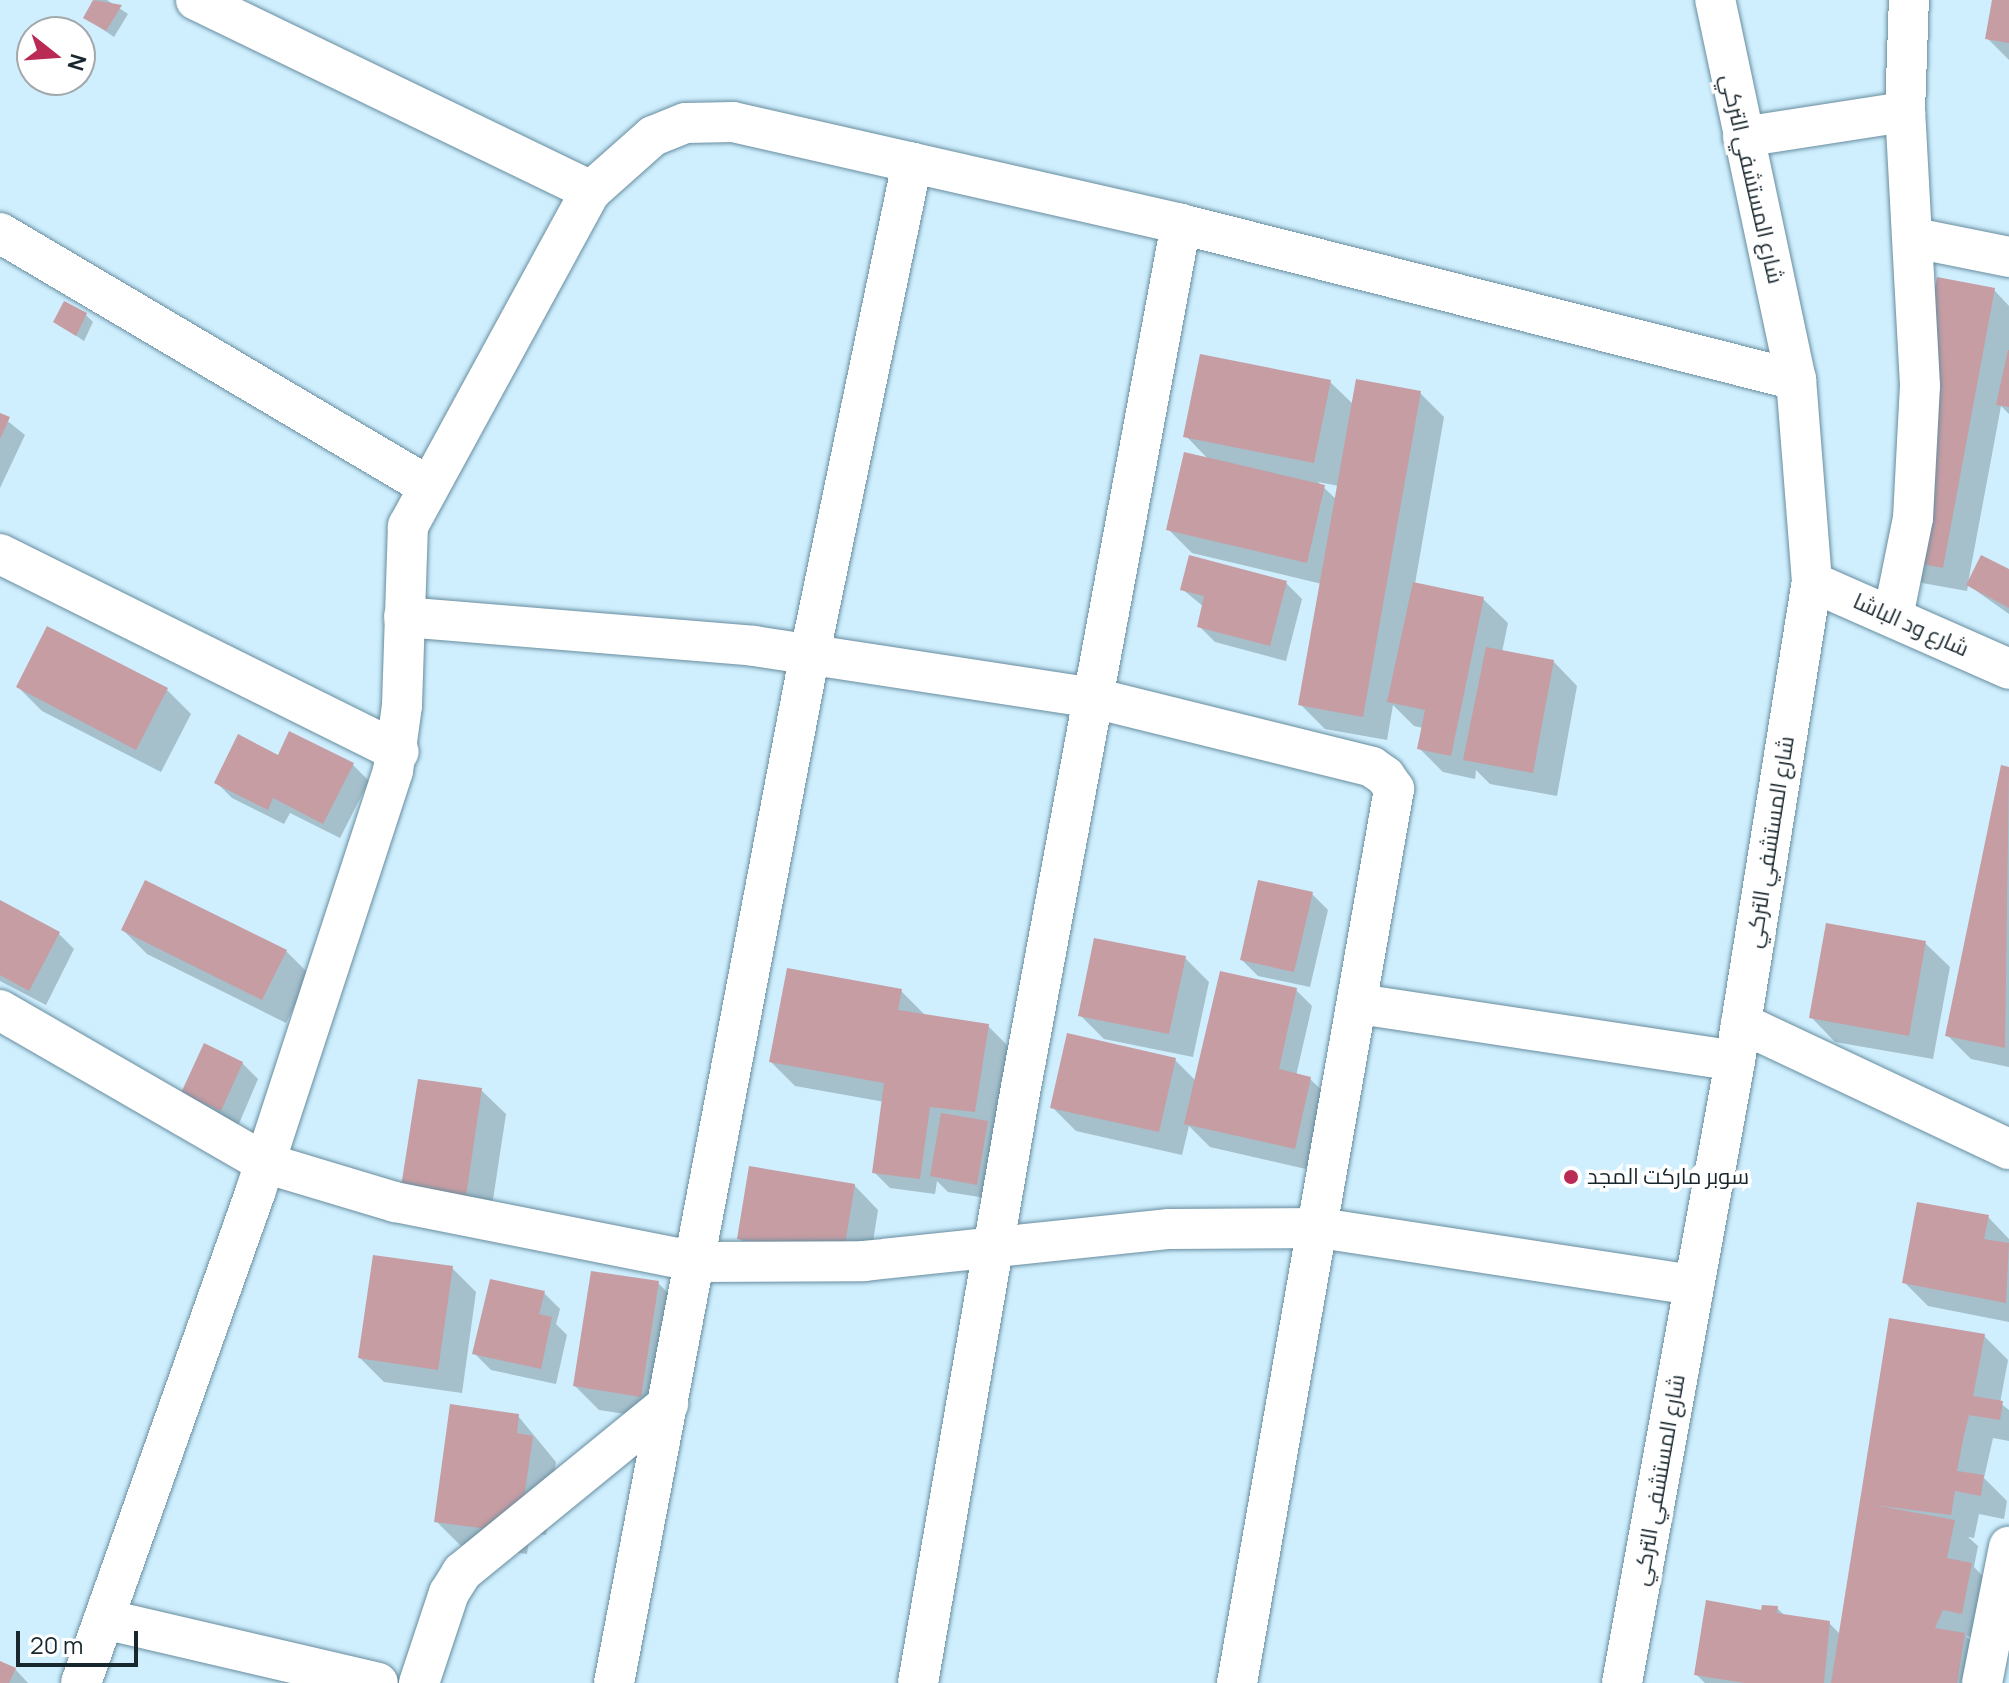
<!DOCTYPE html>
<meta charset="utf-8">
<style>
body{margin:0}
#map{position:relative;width:2009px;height:1683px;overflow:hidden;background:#cfeffe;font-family:Manrope,Cairo,sans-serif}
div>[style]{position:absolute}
.shadow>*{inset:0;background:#0003}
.building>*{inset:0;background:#c69da3}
.roads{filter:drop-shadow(0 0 2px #688d9f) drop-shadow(0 0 2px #688d9f)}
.street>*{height:40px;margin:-20px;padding:0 20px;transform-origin:20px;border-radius:20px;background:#fff}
.dots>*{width:22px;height:22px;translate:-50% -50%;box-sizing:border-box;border:4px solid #fff;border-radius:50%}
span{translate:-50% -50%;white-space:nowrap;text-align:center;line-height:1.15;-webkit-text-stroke:7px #fff;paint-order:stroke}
.street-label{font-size:22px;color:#18272e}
.poi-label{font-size:22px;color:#18272e}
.left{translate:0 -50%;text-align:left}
.north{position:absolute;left:16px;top:16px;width:80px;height:80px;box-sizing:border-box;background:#fff;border:2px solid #a3a9ab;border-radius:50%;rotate:107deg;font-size:22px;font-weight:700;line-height:32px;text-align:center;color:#18272e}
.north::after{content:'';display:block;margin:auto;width:28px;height:36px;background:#b92a55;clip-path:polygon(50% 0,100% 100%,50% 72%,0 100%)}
.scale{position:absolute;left:16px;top:1631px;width:122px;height:36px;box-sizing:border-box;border:4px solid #18272e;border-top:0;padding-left:10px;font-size:24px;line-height:28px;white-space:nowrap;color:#18272e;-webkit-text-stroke:6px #fff;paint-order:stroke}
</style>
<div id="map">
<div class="shadow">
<i style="clip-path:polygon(95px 0,107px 0,128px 14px,114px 37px,86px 18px)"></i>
<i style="clip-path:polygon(1994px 0,2009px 0,2009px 60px,1987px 38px)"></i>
<i style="clip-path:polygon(1994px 290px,2009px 306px,2009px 414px,2001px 406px,1968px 583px,2009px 572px,2009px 614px,1968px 585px,1967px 591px,1911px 581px)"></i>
<i style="clip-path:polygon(86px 315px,93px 322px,84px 341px,56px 322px)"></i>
<i style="clip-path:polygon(evenodd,1330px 382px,1354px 405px,1420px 393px,1444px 417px,1415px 584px,1483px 599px,1508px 623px,1502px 652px,1553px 661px,1577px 686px,1557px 796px,1490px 784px,1476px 770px,1475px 779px,1443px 772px,1419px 748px,1423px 728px,1414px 726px,1393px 705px,1387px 740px,1325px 729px,1300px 704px,1322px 584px,1192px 553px,1168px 529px,1210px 461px,1186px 436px,1330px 382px,1318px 482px,1339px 486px,1337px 500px,1318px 482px)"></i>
<i style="clip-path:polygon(0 415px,25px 435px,0 488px)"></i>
<i style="clip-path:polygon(1286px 583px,1302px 599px,1286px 661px,1215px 642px,1199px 626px,1204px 607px,1182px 589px)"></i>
<i style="clip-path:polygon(18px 687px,167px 690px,191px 714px,161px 772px,42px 711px)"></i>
<i style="clip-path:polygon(279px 757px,353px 765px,369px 781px,340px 838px,290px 813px,284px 824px,232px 798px,216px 782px)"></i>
<i style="clip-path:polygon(2002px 768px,2009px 769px,2009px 1067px,1971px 1059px,1947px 1035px)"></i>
<i style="clip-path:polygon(1312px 894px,1328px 910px,1310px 987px,1258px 976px,1242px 960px)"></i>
<i style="clip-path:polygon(0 903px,58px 933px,74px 949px,46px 1005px,0 981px)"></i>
<i style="clip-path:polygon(123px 930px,286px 951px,310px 975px,286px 1023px,147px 954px)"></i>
<i style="clip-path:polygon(1925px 943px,1950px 967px,1933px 1059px,1835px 1042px,1811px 1017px)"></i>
<i style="clip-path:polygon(1185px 958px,1209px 982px,1193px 1057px,1104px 1039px,1080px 1015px)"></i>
<i style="clip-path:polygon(1296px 990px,1312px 1006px,1296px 1076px,1310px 1079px,1335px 1103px,1319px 1172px,1210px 1147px,1189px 1126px,1182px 1155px,1076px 1131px,1052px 1107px,1175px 1060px,1196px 1081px)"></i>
<i style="clip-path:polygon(901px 991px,925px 1015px,988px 1026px,1012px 1050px,992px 1199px,948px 1192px,937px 1181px,935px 1194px,890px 1188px,874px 1172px,885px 1102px,795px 1086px,771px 1062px)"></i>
<i style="clip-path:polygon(242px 1063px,258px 1079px,238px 1126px,200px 1108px,184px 1092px)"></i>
<i style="clip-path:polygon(481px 1090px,506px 1114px,489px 1226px,427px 1216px)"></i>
<i style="clip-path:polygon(854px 1185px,878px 1210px,867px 1279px,763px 1262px,739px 1238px)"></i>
<i style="clip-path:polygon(1988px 1217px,2009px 1239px,2009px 1322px,1928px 1306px,1904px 1282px)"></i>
<i style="clip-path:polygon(452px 1268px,476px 1292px,462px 1393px,384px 1382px,360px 1358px)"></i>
<i style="clip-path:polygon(658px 1283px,682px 1307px,664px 1420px,599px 1410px,575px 1386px)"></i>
<i style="clip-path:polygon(544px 1293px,560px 1309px,556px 1324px,567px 1335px,556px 1384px,491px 1370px,475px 1354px)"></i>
<i style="clip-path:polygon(1891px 1320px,1984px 1336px,2008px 1360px,2000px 1403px,2009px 1410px,2009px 1441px,1993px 1438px,1984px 1478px,2007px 1501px,2004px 1519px,1979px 1514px,1974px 1538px,1968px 1537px,1978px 1546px,1974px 1567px,1995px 1589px,1986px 1637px,1966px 1636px,1988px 1659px,1984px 1683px,1705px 1683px,1696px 1674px,1762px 1612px,1777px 1608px,1786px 1617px,1829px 1623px,1841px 1635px)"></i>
<i style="clip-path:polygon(518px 1416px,556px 1462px,546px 1535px,530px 1533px,527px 1554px,460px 1545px,436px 1521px)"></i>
<i style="clip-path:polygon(0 1663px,15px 1669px,28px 1683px,0 1683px)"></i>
</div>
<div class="building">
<i style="clip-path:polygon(93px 0,122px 5px,106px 31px,83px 18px)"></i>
<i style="clip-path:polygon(1992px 0,2009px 0,2009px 43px,1985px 39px)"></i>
<i style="clip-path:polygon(1937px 277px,1995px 288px,1943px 568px,1885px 557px)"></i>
<i style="clip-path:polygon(64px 301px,87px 313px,76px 336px,53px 322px)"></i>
<i style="clip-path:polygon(2008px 350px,2009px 350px,2009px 407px,1996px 405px)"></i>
<i style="clip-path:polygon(1200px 354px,1331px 380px,1314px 463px,1183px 437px)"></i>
<i style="clip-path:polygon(1356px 379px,1421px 391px,1363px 717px,1298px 705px)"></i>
<i style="clip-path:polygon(0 413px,10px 417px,0 439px)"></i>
<i style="clip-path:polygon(1184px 452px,1325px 485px,1307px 563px,1166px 530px)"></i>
<i style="clip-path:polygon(1189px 555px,1287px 581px,1270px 646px,1197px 627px,1204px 596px,1180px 590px)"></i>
<i style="clip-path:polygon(1981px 555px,2009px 569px,2009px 608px,1966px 585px)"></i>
<i style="clip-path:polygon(1413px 582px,1484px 597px,1451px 756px,1417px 749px,1425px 710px,1387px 702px)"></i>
<i style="clip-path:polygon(47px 626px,168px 688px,136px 750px,16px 687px)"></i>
<i style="clip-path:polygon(1486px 647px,1554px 660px,1533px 773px,1463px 760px)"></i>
<i style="clip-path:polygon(289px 731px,354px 763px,323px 824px,273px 798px,268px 810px,214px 783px,238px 734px,278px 755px)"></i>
<i style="clip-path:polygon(2001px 765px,2009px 767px,2005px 1048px,1945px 1036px)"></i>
<i style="clip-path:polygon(145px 880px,287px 950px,262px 1000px,121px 930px)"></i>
<i style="clip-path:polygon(1258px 880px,1313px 892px,1294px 972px,1240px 960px)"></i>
<i style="clip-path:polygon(0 900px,60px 932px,29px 991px,0 975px)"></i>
<i style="clip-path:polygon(1826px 923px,1926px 941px,1909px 1036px,1809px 1018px)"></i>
<i style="clip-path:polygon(1094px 938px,1186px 956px,1169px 1034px,1078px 1016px)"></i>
<i style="clip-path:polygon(787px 968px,902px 989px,898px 1010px,989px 1024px,975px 1112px,930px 1107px,920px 1179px,872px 1173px,884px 1083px,769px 1062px)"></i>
<i style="clip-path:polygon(1220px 971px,1297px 988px,1279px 1069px,1311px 1077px,1295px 1149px,1184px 1124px)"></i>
<i style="clip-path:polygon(1067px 1033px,1176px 1058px,1159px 1132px,1050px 1108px)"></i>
<i style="clip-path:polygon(204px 1043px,243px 1062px,221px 1111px,181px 1093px)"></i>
<i style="clip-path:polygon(418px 1079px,482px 1088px,465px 1203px,400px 1193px)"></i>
<i style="clip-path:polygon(941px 1113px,988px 1121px,977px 1185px,930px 1176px)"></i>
<i style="clip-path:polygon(749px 1166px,855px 1184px,843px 1256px,737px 1239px)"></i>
<i style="clip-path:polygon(1917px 1202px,1989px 1215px,1984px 1239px,2009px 1243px,2006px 1303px,1902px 1283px)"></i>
<i style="clip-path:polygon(373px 1255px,453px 1266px,438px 1370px,358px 1358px)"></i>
<i style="clip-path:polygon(591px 1271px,659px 1281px,641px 1397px,573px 1386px)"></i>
<i style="clip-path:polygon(490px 1279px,545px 1291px,539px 1314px,552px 1317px,541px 1369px,472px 1354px)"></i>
<i style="clip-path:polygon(1889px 1318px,1985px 1334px,1973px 1396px,2003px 1401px,2000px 1420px,1969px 1415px,1964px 1435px,1957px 1471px,1984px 1475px,1981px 1496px,1955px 1491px,1951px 1515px,1874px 1505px,1955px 1520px,1947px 1558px,1972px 1563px,1962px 1614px,1943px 1610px,1935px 1628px,1965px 1633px,1957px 1683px,1831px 1683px)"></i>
<i style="clip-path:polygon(450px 1404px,519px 1414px,517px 1433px,533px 1436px,522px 1512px,504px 1531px,434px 1522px)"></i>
<i style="clip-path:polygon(1706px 1600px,1761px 1610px,1762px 1605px,1778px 1606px,1777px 1613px,1830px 1621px,1824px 1683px,1745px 1683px,1694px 1675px)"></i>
<i style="clip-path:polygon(0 1661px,16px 1668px,9px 1683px,0 1683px)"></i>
</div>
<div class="roads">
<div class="street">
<i style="left:196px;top:0;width:439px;rotate:25.8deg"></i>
<i style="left:1743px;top:137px;width:164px;rotate:-8.8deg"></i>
<i style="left:1905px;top:112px;width:112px;rotate:-88deg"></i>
<i style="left:0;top:233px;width:495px;rotate:30.6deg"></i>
<i style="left:1915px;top:238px;width:96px;rotate:11.4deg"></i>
<i style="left:0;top:554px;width:445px;rotate:26.4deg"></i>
<i style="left:1812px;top:582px;width:215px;rotate:23.8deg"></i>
<i style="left:404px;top:617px;width:351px;rotate:4.7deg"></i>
<i style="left:754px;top:646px;width:344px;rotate:8.7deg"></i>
<i style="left:1094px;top:698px;width:286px;rotate:13.9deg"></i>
<i style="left:1372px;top:767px;width:16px;rotate:35deg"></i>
<i style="left:1385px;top:776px;width:16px;rotate:55deg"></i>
<i style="left:1394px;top:789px;width:908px;rotate:99.96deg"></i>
<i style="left:1893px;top:617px;width:101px;rotate:-78.6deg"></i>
<i style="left:1913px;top:518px;width:132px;rotate:-87deg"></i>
<i style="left:1920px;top:386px;width:274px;rotate:-93.1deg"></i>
<i style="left:1359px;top:1004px;width:380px;rotate:8.6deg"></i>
<i style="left:0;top:1010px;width:306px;rotate:30deg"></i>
<i style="left:265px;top:1163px;width:136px;rotate:16.7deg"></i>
<i style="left:395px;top:1202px;width:309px;rotate:11.2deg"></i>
<i style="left:698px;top:1262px;width:166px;rotate:-0.3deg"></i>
<i style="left:864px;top:1261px;width:307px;rotate:-6deg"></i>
<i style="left:1169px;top:1229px;width:151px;rotate:-0.4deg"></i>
<i style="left:1320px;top:1228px;width:377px;rotate:8.7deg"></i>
<i style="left:1741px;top:1023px;width:296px;rotate:25.2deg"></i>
<i style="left:104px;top:1619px;width:281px;rotate:13.1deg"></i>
<i style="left:81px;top:1683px;width:520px;rotate:-70.45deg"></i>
<i style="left:255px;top:1193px;width:444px;rotate:-71.9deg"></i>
<i style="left:393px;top:771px;width:67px;rotate:-82.2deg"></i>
<i style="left:402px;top:705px;width:179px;rotate:-88.1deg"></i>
<i style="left:408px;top:526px;width:382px;rotate:-61.4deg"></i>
<i style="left:591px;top:191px;width:83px;rotate:-41.6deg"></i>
<i style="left:653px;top:136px;width:35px;rotate:-22deg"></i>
<i style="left:686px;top:123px;width:47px;rotate:-1.2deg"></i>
<i style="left:733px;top:122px;width:459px;rotate:12.8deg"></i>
<i style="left:1181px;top:224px;width:634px;rotate:14.23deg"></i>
<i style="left:419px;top:1683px;width:95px;rotate:-71.6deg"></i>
<i style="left:449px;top:1593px;width:25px;rotate:-58deg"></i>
<i style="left:462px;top:1572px;width:266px;rotate:-39.2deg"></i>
<i style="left:614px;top:1683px;width:1048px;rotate:-79.23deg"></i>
<i style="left:810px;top:653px;width:501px;rotate:-78.24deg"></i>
<i style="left:918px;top:1683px;width:605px;rotate:-80.2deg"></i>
<i style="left:1021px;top:1087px;width:878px;rotate:-79.5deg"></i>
<i style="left:1622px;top:1683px;width:632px;rotate:-79.7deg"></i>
<i style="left:1735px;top:1061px;width:485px;rotate:-80.9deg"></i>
<i style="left:1812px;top:582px;width:203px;rotate:-94.5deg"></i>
<i style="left:1796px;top:380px;width:389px;rotate:-102deg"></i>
<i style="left:1982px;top:1683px;width:139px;rotate:-78.8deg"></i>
</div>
</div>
<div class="dots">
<i style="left:1571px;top:1177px;background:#b92a55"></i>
</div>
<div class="street-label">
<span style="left:1752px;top:179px;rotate:77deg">شارع المستشفي التركي</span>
<span style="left:1911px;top:625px;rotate:24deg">شارع ود الباشا</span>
<span style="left:1770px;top:842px;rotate:-81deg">شارع المستشفي التركي</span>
<span style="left:1659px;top:1480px;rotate:-80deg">شارع المستشفي التركي</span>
</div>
<div class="poi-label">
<span class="left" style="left:1587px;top:1177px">سوبر ماركت المجد</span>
</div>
<div class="north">N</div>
<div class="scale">20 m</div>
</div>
